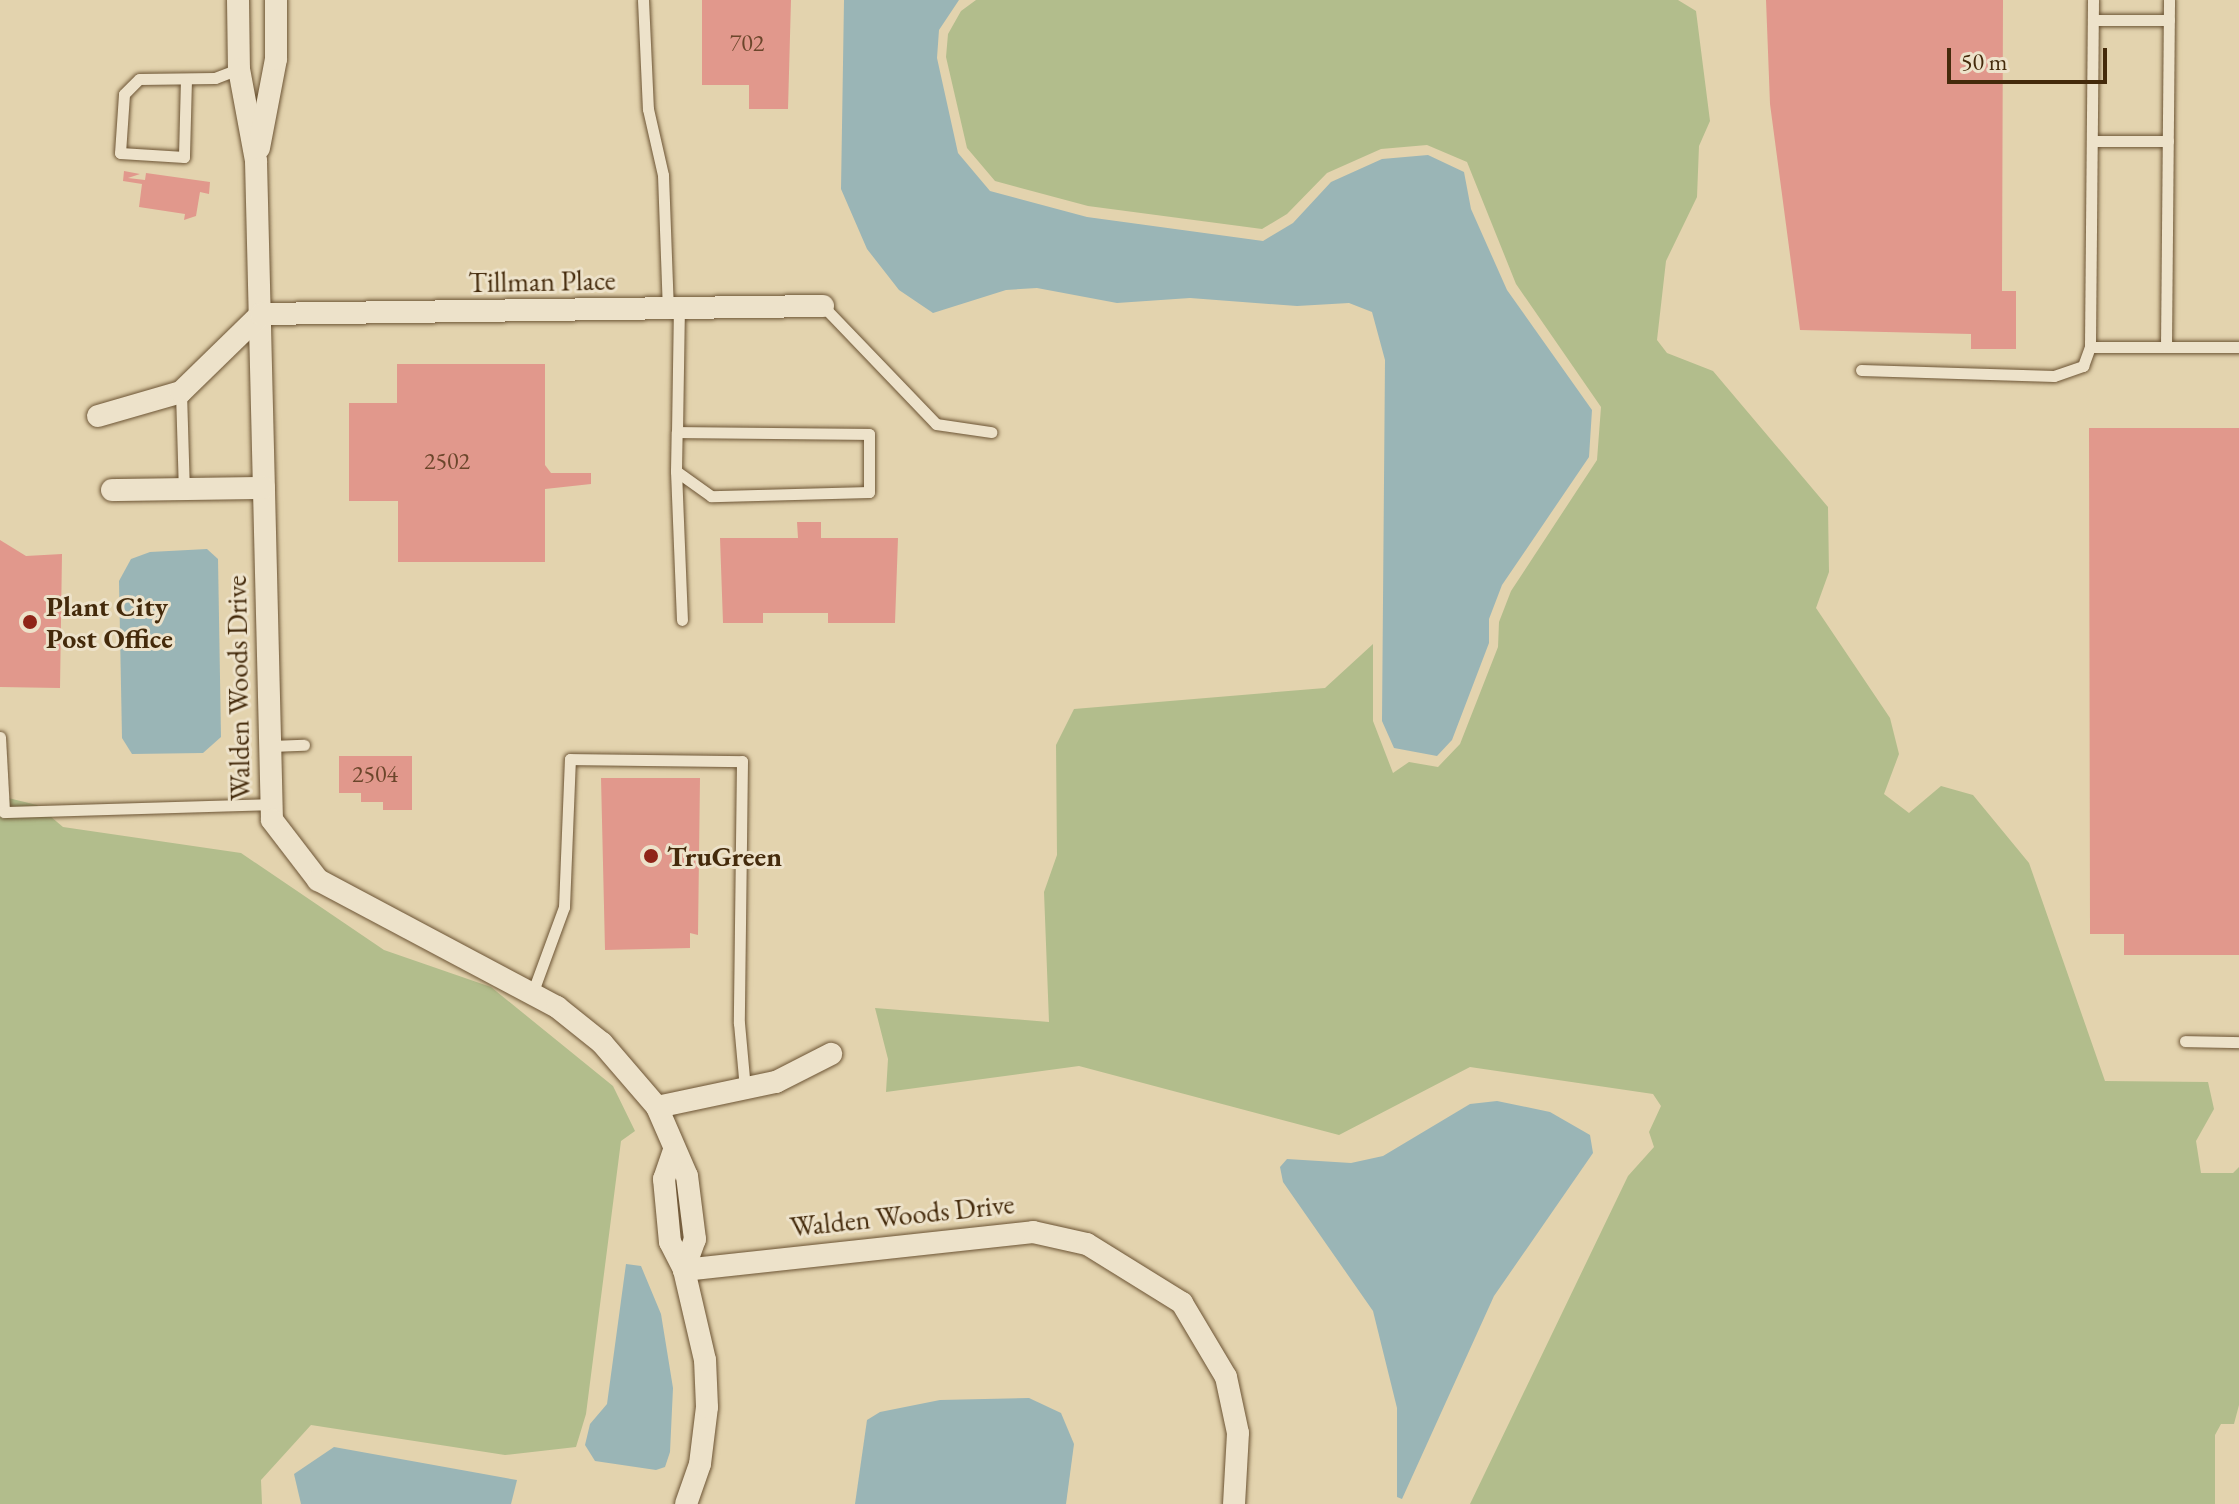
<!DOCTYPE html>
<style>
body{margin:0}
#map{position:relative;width:2239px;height:1504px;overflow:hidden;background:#e3d3ae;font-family:"EB Garamond",serif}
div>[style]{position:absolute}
.green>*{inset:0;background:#b2bd8c}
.water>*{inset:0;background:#9ab5b6}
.building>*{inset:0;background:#e1988c}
.roads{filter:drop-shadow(0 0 2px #6c5434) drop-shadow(0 0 2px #6c5434)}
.lane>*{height:11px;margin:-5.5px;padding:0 5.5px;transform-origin:5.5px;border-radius:5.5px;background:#ede2ca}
.street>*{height:22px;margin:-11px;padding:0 11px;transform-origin:11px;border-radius:11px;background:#ede2ca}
.dots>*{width:22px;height:22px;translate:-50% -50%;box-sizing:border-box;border:4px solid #ede2ca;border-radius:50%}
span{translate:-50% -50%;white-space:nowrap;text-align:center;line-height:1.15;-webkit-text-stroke:6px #ede2ca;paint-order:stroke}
.number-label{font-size:24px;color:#6b462b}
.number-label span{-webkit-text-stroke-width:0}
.street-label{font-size:28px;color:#442a0b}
.poi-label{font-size:28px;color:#442a0b;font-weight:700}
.left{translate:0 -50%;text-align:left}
.scale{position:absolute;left:1947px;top:48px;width:160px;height:36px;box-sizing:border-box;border:4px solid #442a0b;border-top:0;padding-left:10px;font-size:24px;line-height:28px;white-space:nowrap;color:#442a0b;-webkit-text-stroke:6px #ede2ca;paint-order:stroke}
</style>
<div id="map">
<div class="green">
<i style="clip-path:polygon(976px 0,1678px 0,1696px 11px,1710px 121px,1699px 146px,1697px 197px,1666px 261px,1657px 340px,1667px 353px,1713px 371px,1828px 507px,1829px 572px,1816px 608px,1890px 718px,1899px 754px,1884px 794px,1909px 813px,1941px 786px,1973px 795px,2029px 863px,2105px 1081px,2208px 1082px,2214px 1109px,2196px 1141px,2201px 1173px,2233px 1173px,2239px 1167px,2239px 1405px,2234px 1424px,2221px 1424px,2215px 1435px,2215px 1504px,1470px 1504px,1628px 1176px,1654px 1147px,1649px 1132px,1661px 1106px,1653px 1094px,1470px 1067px,1339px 1135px,1079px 1066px,886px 1092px,888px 1059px,875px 1008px,1049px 1022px,1044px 892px,1057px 855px,1056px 745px,1074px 709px,1325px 688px,1373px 644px,1373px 721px,1393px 773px,1409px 762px,1438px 767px,1460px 744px,1498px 647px,1499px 622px,1511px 591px,1597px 460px,1601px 407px,1516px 284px,1467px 162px,1427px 145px,1381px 149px,1327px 173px,1287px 214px,1262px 229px,1088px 206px,995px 181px,967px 148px,946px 57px,948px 34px,961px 11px)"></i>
<i style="clip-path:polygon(0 796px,37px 805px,63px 827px,241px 853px,384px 950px,491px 987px,613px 1086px,635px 1131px,621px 1141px,586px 1414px,576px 1447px,505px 1455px,311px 1425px,261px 1480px,262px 1504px,0 1504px)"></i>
</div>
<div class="water">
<i style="clip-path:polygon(844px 0,959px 0,939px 30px,937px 58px,958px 153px,990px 191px,1087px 217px,1263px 241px,1293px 223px,1331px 182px,1382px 159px,1428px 155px,1464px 172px,1471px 209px,1507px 290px,1592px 410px,1589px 457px,1502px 585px,1489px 619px,1489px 643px,1452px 740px,1437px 756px,1394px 748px,1382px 721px,1385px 360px,1372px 312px,1349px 303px,1297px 306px,1190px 298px,1117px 303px,1037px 288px,1006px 290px,933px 313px,899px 290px,867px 249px,841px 189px)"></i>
<i style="clip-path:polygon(207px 549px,218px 559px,221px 737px,203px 753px,132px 754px,122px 738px,119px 581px,131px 559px,150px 552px)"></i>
<i style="clip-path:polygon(1497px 1101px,1550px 1112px,1590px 1135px,1593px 1153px,1494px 1296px,1402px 1499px,1397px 1497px,1397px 1408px,1373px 1311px,1283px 1182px,1280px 1167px,1287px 1159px,1351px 1163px,1383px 1156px,1470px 1104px)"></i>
<i style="clip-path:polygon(626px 1264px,641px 1266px,661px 1314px,673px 1388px,670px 1452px,665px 1467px,656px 1470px,595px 1461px,585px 1445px,590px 1424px,607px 1404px)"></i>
<i style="clip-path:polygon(1029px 1398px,1061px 1413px,1074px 1444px,1066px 1504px,855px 1504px,867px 1420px,880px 1412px,940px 1400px)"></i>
<i style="clip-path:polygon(334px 1447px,517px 1480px,511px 1504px,301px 1504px,294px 1474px)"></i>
</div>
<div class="building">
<i style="clip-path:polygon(702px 0,791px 0,788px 109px,749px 109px,749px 85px,702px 85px)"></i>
<i style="clip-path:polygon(1766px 0,2003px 0,2002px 291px,2016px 291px,2016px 349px,1971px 349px,1971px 334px,1800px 330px,1770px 104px)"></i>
<i style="clip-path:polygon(124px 171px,140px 174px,128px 178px,145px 180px,146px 173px,210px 182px,209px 194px,200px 192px,196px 216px,184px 220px,185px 214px,139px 207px,142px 184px,123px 181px)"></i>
<i style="clip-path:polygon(397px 364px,545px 364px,545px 465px,551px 473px,591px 473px,591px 484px,545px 489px,545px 562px,398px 562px,398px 501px,349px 501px,349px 403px,397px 403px)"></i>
<i style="clip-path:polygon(2089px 428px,2239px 428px,2239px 955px,2124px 955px,2124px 934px,2090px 934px)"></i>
<i style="clip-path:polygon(797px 522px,821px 522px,821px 538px,898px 538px,895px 623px,828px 623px,828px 613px,763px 613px,763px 623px,723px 623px,720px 538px,798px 538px)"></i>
<i style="clip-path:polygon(0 540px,26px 556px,62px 554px,60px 688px,0 687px)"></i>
<i style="clip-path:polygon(339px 756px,412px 756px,412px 810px,383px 810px,383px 802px,361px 802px,361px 793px,339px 793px)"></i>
<i style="clip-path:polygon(601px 778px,700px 778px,698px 935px,690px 933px,690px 948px,605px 950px)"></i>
</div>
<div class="roads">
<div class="lane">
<i style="left:643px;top:0;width:109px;rotate:87.4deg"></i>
<i style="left:648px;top:109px;width:68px;rotate:77.2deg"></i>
<i style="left:663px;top:175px;width:134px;rotate:87.9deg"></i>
<i style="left:2093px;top:0;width:347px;rotate:90.5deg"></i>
<i style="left:2090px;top:347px;width:149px"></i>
<i style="left:2093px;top:20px;width:76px"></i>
<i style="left:186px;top:79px;width:78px;rotate:91.5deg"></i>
<i style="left:184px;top:157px;width:64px;rotate:-176.4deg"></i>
<i style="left:120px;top:153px;width:59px;rotate:-86.1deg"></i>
<i style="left:124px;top:94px;width:21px;rotate:-45deg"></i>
<i style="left:139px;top:79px;width:76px;rotate:-0.8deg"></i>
<i style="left:215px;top:78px;width:26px;rotate:-21deg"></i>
<i style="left:2092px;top:141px;width:76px"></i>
<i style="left:823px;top:306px;width:163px;rotate:46.2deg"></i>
<i style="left:936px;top:424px;width:56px;rotate:8.3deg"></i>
<i style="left:2166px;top:347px;width:347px;rotate:-89.5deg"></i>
<i style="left:1861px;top:370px;width:193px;rotate:1.8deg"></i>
<i style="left:2054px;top:376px;width:31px;rotate:-19deg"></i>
<i style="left:2083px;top:366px;width:20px;rotate:-70deg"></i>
<i style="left:181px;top:392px;width:99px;rotate:88.3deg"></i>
<i style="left:677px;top:432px;width:192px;rotate:0.6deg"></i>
<i style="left:869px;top:434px;width:58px;rotate:90deg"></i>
<i style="left:869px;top:492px;width:158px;rotate:178.5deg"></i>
<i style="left:711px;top:496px;width:43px;rotate:-144.5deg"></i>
<i style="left:676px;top:471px;width:39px;rotate:-89deg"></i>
<i style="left:677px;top:432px;width:122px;rotate:-89.1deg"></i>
<i style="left:676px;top:471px;width:149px;rotate:87.7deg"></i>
<i style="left:0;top:737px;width:75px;rotate:86.9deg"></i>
<i style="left:4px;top:812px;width:266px;rotate:-1.7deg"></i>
<i style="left:270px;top:746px;width:34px;rotate:-2deg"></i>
<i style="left:532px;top:994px;width:93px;rotate:-69.8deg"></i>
<i style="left:564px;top:907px;width:148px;rotate:-87.7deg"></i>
<i style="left:570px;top:759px;width:172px;rotate:0.7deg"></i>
<i style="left:742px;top:761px;width:262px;rotate:90.7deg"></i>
<i style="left:739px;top:1023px;width:66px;rotate:84.8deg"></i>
<i style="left:2185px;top:1041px;width:54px;rotate:1.1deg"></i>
</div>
<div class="street">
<i style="left:238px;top:0;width:69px;rotate:89.2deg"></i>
<i style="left:239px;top:69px;width:94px;rotate:79.5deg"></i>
<i style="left:256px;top:161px;width:659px;rotate:88.61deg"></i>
<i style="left:272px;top:820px;width:76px;rotate:52.5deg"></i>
<i style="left:318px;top:880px;width:271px;rotate:28deg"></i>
<i style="left:557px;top:1007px;width:58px;rotate:38.7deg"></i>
<i style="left:602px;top:1043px;width:84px;rotate:49.3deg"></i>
<i style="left:657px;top:1107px;width:75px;rotate:66.5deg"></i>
<i style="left:687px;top:1176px;width:64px;rotate:82.8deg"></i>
<i style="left:695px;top:1239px;width:33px;rotate:110deg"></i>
<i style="left:259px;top:148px;width:91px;rotate:-79.2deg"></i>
<i style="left:276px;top:59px;width:59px;rotate:-90deg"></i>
<i style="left:98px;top:416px;width:86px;rotate:-16.1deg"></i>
<i style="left:181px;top:392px;width:112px;rotate:-44.3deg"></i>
<i style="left:261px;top:314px;width:562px;rotate:-0.82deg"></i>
<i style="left:112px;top:490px;width:152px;rotate:-0.8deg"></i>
<i style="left:657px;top:1107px;width:122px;rotate:-11.9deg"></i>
<i style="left:776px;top:1082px;width:62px;rotate:-27deg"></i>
<i style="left:673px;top:1153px;width:28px;rotate:109deg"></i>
<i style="left:664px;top:1179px;width:63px;rotate:84.6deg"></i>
<i style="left:670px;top:1242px;width:31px;rotate:63deg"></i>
<i style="left:686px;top:1504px;width:42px;rotate:-70.7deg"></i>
<i style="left:700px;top:1464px;width:57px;rotate:-83deg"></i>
<i style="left:707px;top:1407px;width:47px;rotate:-92.4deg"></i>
<i style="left:705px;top:1360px;width:92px;rotate:-103.1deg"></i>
<i style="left:684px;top:1270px;width:351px;rotate:-6.2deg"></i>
<i style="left:1033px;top:1232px;width:55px;rotate:12.5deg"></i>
<i style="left:1087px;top:1244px;width:112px;rotate:31.8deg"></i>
<i style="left:1182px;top:1303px;width:86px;rotate:59.3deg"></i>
<i style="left:1226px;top:1377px;width:57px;rotate:77.9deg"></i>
<i style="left:1238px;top:1433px;width:71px;rotate:93.2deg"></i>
</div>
</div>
<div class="dots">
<i style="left:30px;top:622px;background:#8f2418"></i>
<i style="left:651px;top:856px;background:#8f2418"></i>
</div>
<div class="number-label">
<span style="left:747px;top:43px">702</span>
<span style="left:447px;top:461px">2502</span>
<span style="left:375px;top:774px">2504</span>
</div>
<div class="street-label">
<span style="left:542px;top:281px;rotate:-1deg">Tillman Place</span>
<span style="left:238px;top:688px;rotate:-91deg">Walden Woods Drive</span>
<span style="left:902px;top:1215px;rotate:-6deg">Walden Woods Drive</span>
</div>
<div class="poi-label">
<span class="left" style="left:46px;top:622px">Plant City<br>Post Office</span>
<span class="left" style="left:667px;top:856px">TruGreen</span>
</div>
<div class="scale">50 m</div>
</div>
